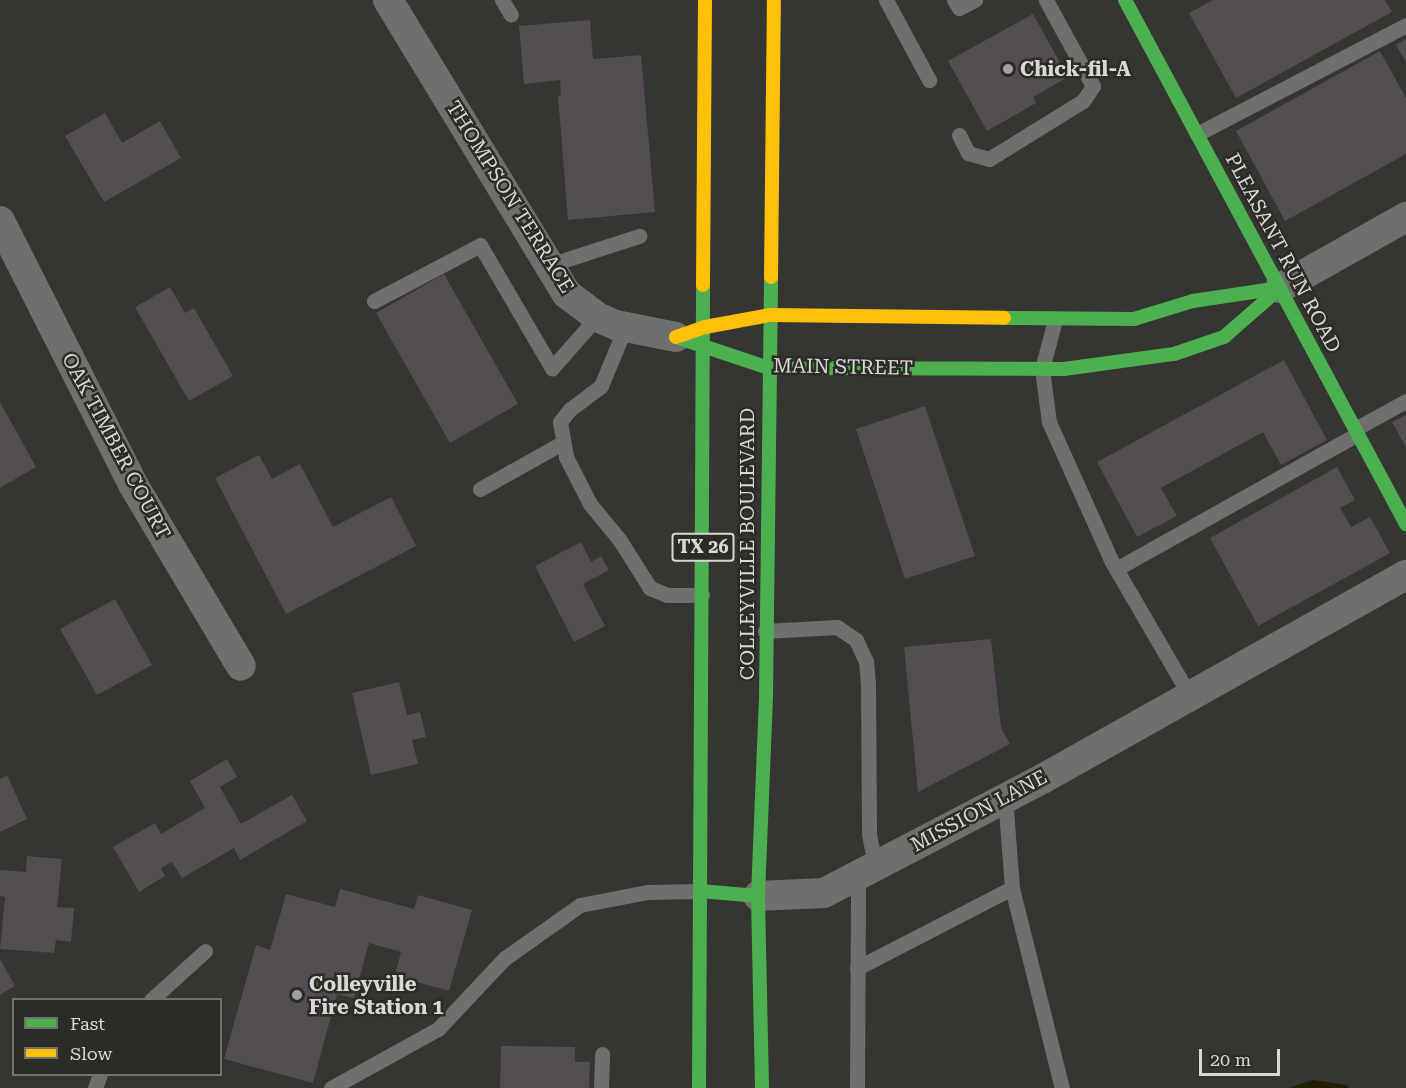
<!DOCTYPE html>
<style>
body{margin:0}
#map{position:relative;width:1406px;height:1088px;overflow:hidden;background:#353532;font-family:"Roboto Serif",serif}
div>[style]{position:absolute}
.water>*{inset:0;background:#231f04}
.building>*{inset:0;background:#544d51}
.lane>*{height:15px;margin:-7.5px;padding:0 7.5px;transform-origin:7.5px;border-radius:7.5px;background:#6f6f6e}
.street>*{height:30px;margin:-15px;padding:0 15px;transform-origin:15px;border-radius:15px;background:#6f6f6e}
.fast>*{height:14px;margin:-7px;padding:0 7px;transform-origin:7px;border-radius:7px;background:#4caf50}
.slow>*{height:14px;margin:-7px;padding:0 7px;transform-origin:7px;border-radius:7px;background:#ffc107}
.dots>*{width:16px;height:16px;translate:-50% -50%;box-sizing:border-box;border:3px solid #2c2c27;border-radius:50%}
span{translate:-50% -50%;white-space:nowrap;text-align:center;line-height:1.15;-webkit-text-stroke:5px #2c2c27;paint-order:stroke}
.shield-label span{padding:2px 4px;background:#2c2c27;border:2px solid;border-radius:4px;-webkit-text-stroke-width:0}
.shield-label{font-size:18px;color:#d9d8d5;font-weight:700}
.poi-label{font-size:20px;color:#d9d8d5;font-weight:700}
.left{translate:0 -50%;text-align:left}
.street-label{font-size:20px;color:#d9d8d5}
.legend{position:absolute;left:12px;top:998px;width:210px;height:78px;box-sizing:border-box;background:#2c2c27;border:2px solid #71716d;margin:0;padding:8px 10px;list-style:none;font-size:18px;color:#d9d8d5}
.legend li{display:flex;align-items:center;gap:12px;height:30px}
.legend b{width:30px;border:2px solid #71716d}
.scale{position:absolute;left:1199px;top:1049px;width:81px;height:27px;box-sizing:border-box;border:3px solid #d9d8d5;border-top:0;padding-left:8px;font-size:18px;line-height:21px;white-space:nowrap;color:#d9d8d5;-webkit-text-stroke:4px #2c2c27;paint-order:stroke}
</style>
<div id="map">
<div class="water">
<i style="clip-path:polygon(1313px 1080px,1347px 1085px,1349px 1088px,1289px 1088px)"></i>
</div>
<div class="building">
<i style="clip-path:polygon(1213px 0,1385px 0,1392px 12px,1236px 98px,1189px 13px)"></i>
<i style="clip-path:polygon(1033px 14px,1068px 77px,1033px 97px,1036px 103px,987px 131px,948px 61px)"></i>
<i style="clip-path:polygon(590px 20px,593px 59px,641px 55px,655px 212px,568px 220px,558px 96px,561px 95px,560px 80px,524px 84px,519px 26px)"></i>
<i style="clip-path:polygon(1406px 39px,1406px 62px,1396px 45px)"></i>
<i style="clip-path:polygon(1380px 51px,1406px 98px,1406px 154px,1285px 221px,1236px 131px)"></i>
<i style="clip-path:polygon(105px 113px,122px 143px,160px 121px,181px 158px,104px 202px,65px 136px)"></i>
<i style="clip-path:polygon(444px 274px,518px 404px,450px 443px,376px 313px)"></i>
<i style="clip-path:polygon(170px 287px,185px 313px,194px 308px,233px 376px,189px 401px,135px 307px)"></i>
<i style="clip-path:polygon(1284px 360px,1327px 440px,1281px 465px,1263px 432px,1161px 488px,1177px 516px,1137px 537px,1097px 462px)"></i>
<i style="clip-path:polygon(0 402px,36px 467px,0 488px)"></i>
<i style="clip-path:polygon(925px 406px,975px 556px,905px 579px,856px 429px)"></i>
<i style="clip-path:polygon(1406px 415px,1406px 447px,1392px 422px)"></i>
<i style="clip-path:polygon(259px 455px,272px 479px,300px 464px,333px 527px,391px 497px,416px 546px,286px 614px,215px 478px)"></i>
<i style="clip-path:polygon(1337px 467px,1355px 500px,1340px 508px,1351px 527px,1370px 517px,1390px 553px,1258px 626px,1210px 538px)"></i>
<i style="clip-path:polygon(581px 542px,591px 562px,601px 556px,609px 570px,583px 584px,605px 626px,574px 642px,535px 566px)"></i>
<i style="clip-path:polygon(115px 599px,152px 665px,97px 695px,60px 629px)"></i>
<i style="clip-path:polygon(991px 639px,1001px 728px,1010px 744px,918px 792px,904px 647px)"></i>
<i style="clip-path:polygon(399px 682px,407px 715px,420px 712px,426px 737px,412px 740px,418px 764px,371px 775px,352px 693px)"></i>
<i style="clip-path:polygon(227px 759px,237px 777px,220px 787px,241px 824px,292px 795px,307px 821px,240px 860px,234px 848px,182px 878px,172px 862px,161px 868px,165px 876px,139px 892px,113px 847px,155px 823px,161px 834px,205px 808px,190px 781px)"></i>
<i style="clip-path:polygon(7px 775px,27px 819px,0 832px,0 779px)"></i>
<i style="clip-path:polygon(27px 856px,62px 859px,57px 907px,74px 908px,71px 942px,56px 940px,54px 953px,0 949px,5px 897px,0 896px,0 870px,26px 872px)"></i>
<i style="clip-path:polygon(340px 889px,414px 909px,418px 895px,472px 910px,449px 991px,395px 976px,401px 952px,369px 943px,354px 998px,337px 994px,313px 1083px,224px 1059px,256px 945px,270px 950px,286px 894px,335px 907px)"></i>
<i style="clip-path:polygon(0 959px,15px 986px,0 995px)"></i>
<i style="clip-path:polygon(501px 1046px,575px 1047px,575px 1062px,590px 1062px,589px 1088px,500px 1088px)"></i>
</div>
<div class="lane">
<i style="left:502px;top:0;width:17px;rotate:59deg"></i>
<i style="left:886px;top:0;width:91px;rotate:61.7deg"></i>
<i style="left:954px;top:0;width:9px;rotate:58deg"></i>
<i style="left:959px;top:8px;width:18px;rotate:-27deg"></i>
<i style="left:1197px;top:134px;width:236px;rotate:-27.5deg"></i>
<i style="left:959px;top:135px;width:20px;rotate:63deg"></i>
<i style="left:968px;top:153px;width:22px;rotate:16deg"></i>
<i style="left:989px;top:159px;width:110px;rotate:-31.7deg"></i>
<i style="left:1083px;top:101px;width:18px;rotate:-56deg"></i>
<i style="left:1093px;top:86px;width:98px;rotate:-118.7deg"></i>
<i style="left:549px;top:265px;width:95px;rotate:-17.9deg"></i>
<i style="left:374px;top:301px;width:120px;rotate:-27.8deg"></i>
<i style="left:480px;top:245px;width:143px;rotate:59.7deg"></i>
<i style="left:552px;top:368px;width:68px;rotate:-48.6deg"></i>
<i style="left:1055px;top:320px;width:51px;rotate:104.9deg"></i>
<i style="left:1042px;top:369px;width:53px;rotate:82.5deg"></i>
<i style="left:1049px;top:422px;width:154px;rotate:65.8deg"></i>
<i style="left:1112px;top:562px;width:155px;rotate:59.8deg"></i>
<i style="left:625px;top:328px;width:63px;rotate:112.5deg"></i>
<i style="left:601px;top:386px;width:39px;rotate:143deg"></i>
<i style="left:570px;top:409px;width:16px;rotate:128deg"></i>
<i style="left:560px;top:422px;width:36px;rotate:80deg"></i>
<i style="left:566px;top:457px;width:53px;rotate:62.9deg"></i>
<i style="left:590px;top:504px;width:45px;rotate:50.4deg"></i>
<i style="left:619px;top:539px;width:58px;rotate:57.7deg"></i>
<i style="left:650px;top:588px;width:18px;rotate:22deg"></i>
<i style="left:667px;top:595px;width:35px"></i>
<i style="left:1355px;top:429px;width:58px;rotate:-28.8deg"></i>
<i style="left:480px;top:489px;width:94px;rotate:-29.3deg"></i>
<i style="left:1116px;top:569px;width:277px;rotate:-29.2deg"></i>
<i style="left:765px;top:631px;width:72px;rotate:-3.2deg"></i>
<i style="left:837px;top:627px;width:23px;rotate:34deg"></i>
<i style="left:856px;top:640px;width:23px;rotate:65deg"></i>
<i style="left:866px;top:661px;width:23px;rotate:85deg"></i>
<i style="left:868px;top:684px;width:150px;rotate:89.6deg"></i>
<i style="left:869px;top:834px;width:33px;rotate:79deg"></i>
<i style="left:1005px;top:797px;width:91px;rotate:85.6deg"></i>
<i style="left:857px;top:968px;width:174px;rotate:-27.3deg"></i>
<i style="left:1012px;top:888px;width:206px;rotate:76deg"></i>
<i style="left:151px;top:1000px;width:73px;rotate:-42.2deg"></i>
<i style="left:95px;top:1088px;width:15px;rotate:-70deg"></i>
<i style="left:331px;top:1088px;width:122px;rotate:-28.9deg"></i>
<i style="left:438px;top:1029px;width:98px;rotate:-46.7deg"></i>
<i style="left:505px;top:958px;width:92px;rotate:-35.2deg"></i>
<i style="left:580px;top:905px;width:68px;rotate:-11deg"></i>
<i style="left:647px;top:892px;width:53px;rotate:-1.1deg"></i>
<i style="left:601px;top:1088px;width:34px;rotate:-88deg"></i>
<i style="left:857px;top:1088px;width:213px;rotate:-89.7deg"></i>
</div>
<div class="street">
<i style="left:388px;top:0;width:344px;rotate:58.7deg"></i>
<i style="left:567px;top:294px;width:38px;rotate:37deg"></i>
<i style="left:597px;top:317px;width:21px;rotate:23deg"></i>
<i style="left:616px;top:325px;width:61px;rotate:11.3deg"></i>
<i style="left:0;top:221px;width:297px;rotate:63.2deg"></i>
<i style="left:134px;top:486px;width:209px;rotate:59.3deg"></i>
<i style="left:1280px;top:288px;width:145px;rotate:-29.4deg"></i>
<i style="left:758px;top:896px;width:66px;rotate:-2.6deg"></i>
<i style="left:824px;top:893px;width:248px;rotate:-27.6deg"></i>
<i style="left:1044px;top:778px;width:415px;rotate:-29.3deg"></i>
</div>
<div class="fast">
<i style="left:1125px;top:0;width:595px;rotate:61.8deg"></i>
<i style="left:1004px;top:318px;width:130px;rotate:0.4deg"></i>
<i style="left:1134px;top:319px;width:62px;rotate:-17deg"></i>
<i style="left:1193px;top:301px;width:88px;rotate:-8.5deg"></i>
<i style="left:676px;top:337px;width:98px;rotate:18.4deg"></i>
<i style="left:769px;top:368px;width:295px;rotate:0.2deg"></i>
<i style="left:1064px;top:369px;width:111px;rotate:-7.8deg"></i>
<i style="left:1174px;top:354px;width:53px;rotate:-18.8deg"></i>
<i style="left:1224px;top:337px;width:74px;rotate:-41.2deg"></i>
<i style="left:700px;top:891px;width:58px;rotate:4.9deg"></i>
<i style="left:699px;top:1088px;width:803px;rotate:-89.71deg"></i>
<i style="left:762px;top:1088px;width:192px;rotate:-91.2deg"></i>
<i style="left:758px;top:896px;width:201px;rotate:-87.7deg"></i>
<i style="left:766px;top:695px;width:418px;rotate:-89.3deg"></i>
</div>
<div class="slow">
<i style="left:771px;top:277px;width:277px;rotate:-89.4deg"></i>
<i style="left:703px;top:285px;width:285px;rotate:-89.6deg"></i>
<i style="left:676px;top:337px;width:31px;rotate:-19deg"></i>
<i style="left:705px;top:327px;width:66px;rotate:-10.5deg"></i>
<i style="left:770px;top:315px;width:234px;rotate:0.7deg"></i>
</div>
<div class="dots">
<i style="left:1008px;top:69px;background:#a09f9c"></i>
<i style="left:297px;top:995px;background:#a09f9c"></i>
</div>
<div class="shield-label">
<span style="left:703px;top:547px">TX 26</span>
</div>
<div class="poi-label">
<span class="left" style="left:1020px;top:69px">Chick-fil-A</span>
<span class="left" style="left:309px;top:996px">Colleyville<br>Fire Station 1</span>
</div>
<div class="street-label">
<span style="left:510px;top:197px;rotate:58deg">THOMPSON TERRACE</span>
<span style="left:1283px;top:253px;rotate:62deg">PLEASANT RUN ROAD</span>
<span style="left:843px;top:367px;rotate:1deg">MAIN STREET</span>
<span style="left:116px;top:446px;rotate:62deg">OAK TIMBER COURT</span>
<span style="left:747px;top:544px;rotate:-90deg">COLLEYVILLE BOULEVARD</span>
<span style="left:979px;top:811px;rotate:-28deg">MISSION LANE</span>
</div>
<ul class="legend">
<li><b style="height:8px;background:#4caf50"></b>Fast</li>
<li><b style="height:8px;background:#ffc107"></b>Slow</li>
</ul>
<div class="scale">20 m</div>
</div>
